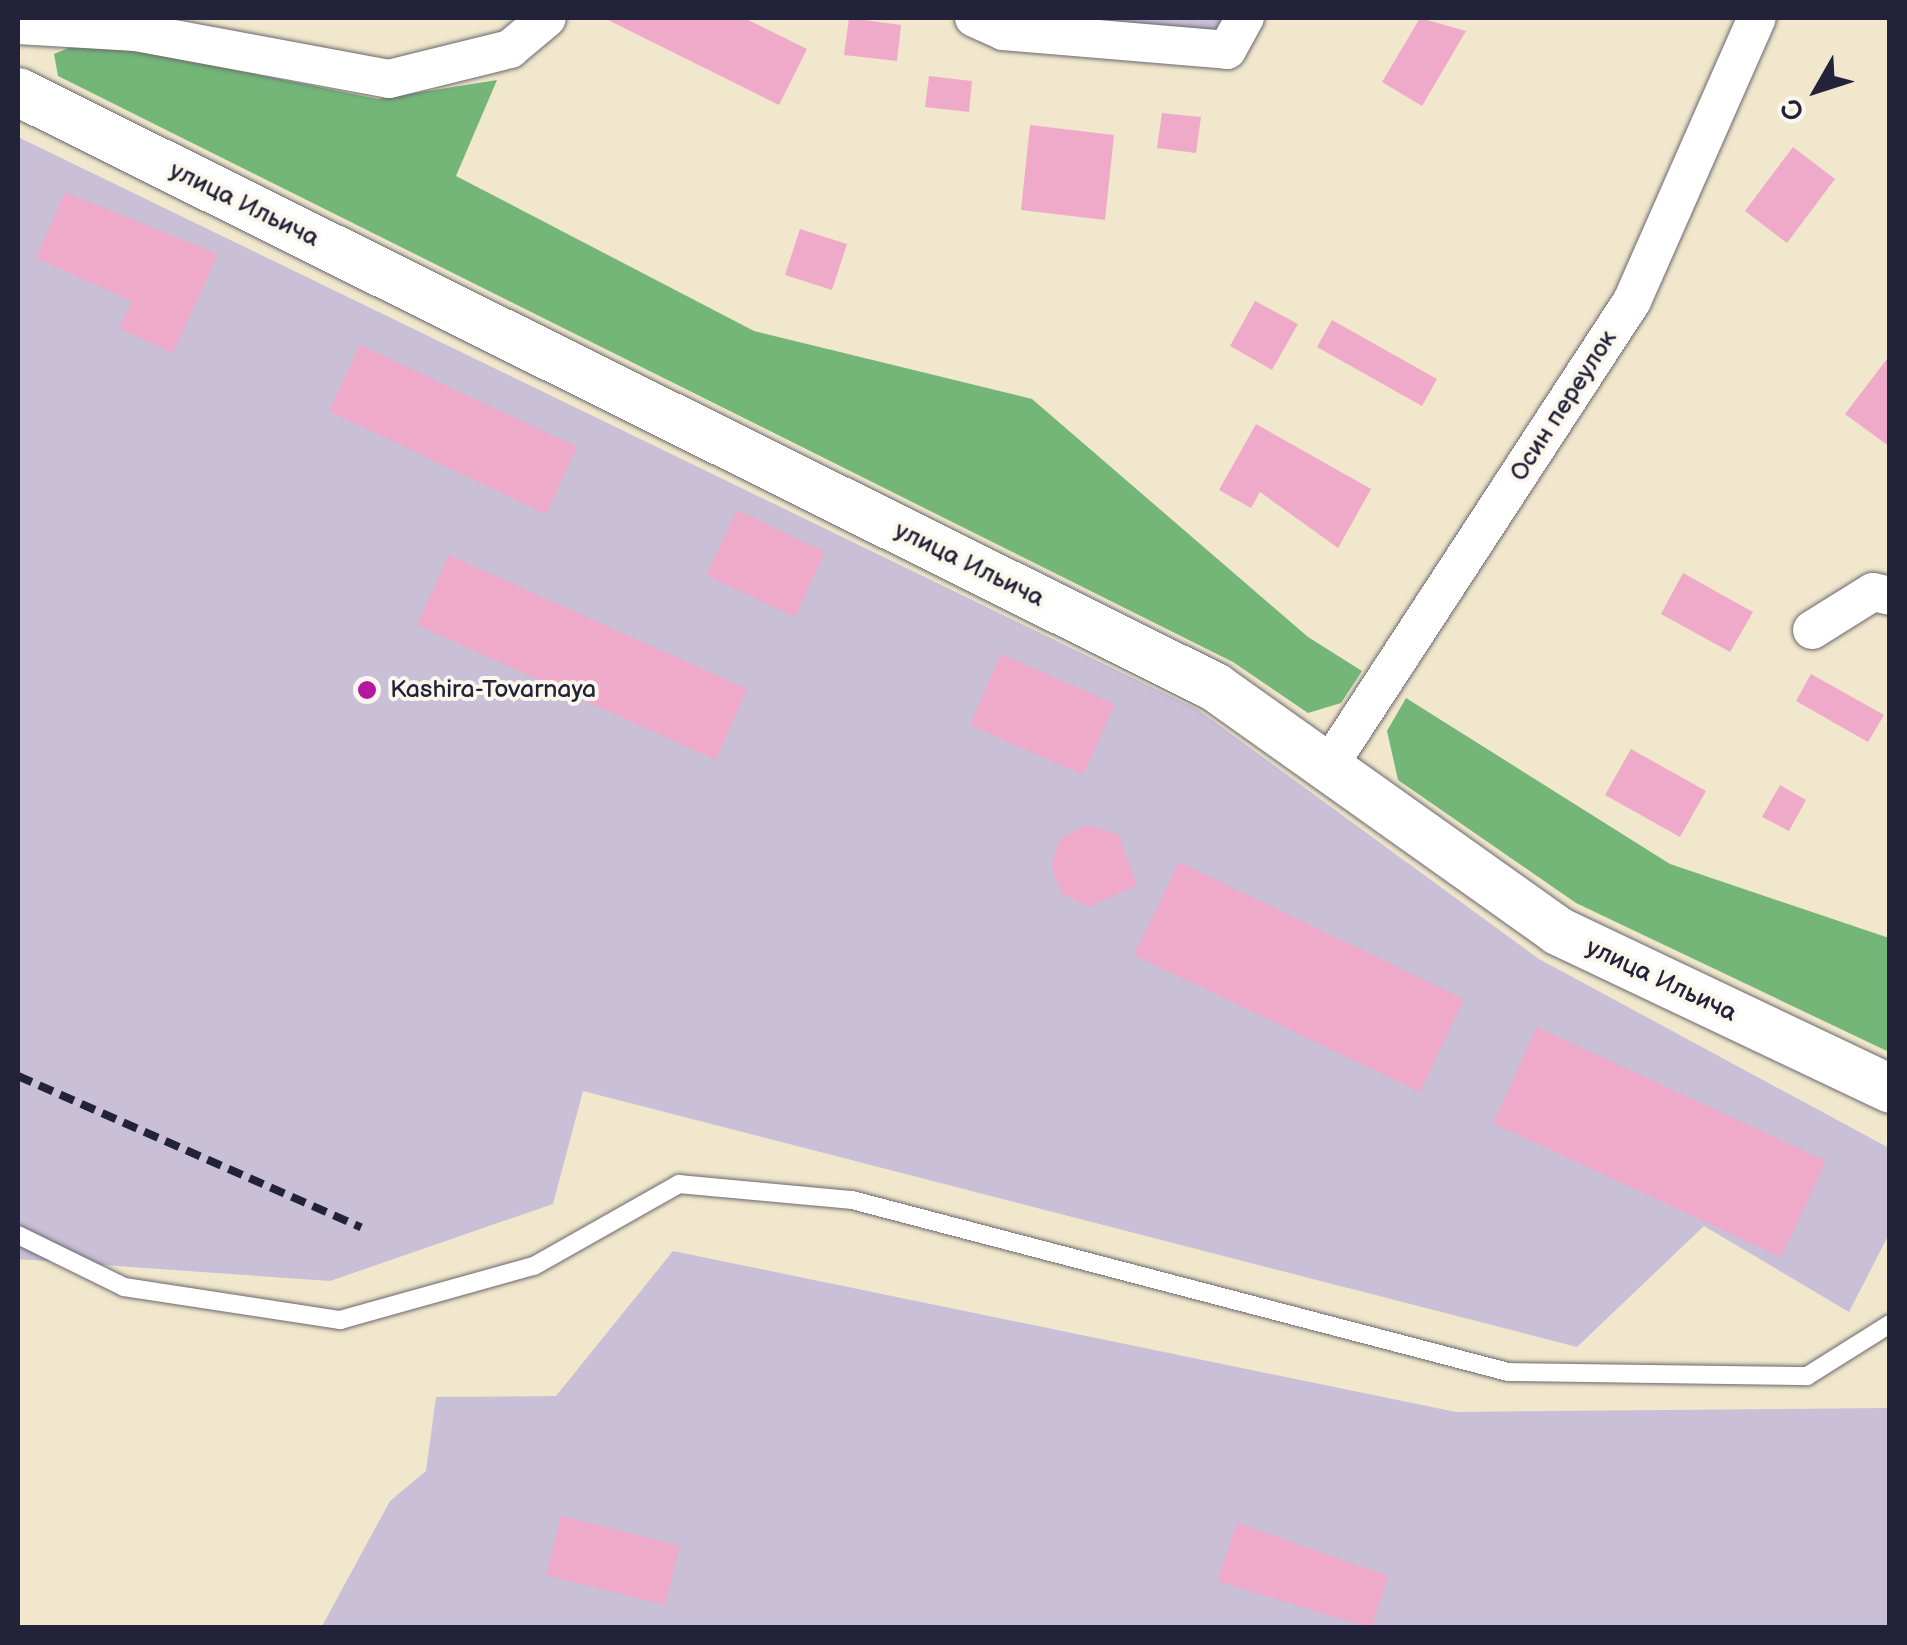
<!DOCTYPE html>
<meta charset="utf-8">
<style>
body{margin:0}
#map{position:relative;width:1907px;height:1645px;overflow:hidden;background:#f1e7cc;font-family:"Balsamiq Sans",sans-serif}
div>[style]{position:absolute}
.industrial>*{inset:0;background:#c9bfd7}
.forest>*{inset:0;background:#73b678}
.building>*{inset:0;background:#efaaca}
.roads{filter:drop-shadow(0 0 2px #6a676e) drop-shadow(0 0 2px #6a676e)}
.service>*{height:18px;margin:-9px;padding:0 9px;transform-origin:9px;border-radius:9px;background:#fff}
.minor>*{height:38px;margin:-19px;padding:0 19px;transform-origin:19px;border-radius:19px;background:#fff}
.tertiary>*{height:48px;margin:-24px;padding:0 24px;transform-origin:24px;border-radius:24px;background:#fff}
.rail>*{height:8px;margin-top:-4px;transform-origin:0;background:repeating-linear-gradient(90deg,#22223b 0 15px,transparent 0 23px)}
.dots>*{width:28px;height:28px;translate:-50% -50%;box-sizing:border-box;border:5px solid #fbf7ec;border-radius:50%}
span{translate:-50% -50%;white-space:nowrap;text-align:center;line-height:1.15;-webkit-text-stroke:8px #fbf7ec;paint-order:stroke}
.street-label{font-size:25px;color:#22223b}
.poi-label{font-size:25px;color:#22223b}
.left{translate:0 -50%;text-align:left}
.frame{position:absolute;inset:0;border:20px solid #22223b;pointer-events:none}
.north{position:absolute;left:1767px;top:40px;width:100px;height:100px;-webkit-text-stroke:8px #fbf7ec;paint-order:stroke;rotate:231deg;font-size:28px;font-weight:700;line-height:40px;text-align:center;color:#22223b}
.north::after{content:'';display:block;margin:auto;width:35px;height:45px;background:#22223b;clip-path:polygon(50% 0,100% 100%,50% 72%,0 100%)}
</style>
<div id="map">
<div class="industrial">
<i style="clip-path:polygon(982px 18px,1245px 18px,1227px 50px)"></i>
<i style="clip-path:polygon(18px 137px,1197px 709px,1539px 959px,1889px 1148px,1889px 1234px,1849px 1312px,1704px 1226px,1577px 1347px,583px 1091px,553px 1204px,330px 1281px,18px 1259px)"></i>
<i style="clip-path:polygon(673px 1251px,1456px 1412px,1889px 1408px,1889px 1627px,321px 1628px,390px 1501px,426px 1471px,436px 1397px,556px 1396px)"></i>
</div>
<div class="forest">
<i style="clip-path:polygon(71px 47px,141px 51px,378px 99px,497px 80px,456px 176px,754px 331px,1032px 399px,1308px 637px,1362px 671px,1341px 703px,1308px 713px,1233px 662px,58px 76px,54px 54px)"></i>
<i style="clip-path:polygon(1406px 698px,1670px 864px,1889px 938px,1889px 1052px,1576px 903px,1398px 780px,1387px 731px)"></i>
</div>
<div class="building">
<i style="clip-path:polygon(604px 18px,744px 18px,807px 49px,779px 105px)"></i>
<i style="clip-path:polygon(849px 18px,901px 25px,897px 61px,844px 55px)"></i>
<i style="clip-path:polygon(1420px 18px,1466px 31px,1422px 106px,1382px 82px)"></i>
<i style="clip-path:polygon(929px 76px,972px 81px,969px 112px,925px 107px)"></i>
<i style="clip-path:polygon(1162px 113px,1201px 117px,1196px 153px,1157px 148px)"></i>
<i style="clip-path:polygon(1030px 125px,1114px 135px,1105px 220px,1021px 210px)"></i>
<i style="clip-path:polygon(1793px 147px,1835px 179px,1787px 243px,1745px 211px)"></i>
<i style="clip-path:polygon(65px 192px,218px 254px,173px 353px,119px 328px,132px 301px,36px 258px)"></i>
<i style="clip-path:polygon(800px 229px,847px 244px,832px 290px,785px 275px)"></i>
<i style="clip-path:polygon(1255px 301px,1298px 324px,1272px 370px,1230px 346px)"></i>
<i style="clip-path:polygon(1332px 320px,1437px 379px,1422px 406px,1317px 347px)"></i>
<i style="clip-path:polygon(360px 345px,577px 447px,546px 514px,329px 411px)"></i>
<i style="clip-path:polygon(1890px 355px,1890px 447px,1845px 414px)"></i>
<i style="clip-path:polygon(1256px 424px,1371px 489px,1338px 548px,1260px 492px,1251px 508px,1219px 490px)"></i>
<i style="clip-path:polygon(737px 510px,825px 552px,795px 617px,706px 575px)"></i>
<i style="clip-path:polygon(449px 555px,747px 689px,716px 760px,417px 625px)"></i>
<i style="clip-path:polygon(1683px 573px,1753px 612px,1730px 652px,1661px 614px)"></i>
<i style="clip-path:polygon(1001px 654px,1115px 704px,1083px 775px,970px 725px)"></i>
<i style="clip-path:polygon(1811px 674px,1884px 715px,1868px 742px,1796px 701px)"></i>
<i style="clip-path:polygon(1631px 749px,1706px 791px,1680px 837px,1605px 795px)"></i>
<i style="clip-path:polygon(1780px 785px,1806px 800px,1789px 831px,1762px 817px)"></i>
<i style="clip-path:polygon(1087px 825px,1118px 834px,1137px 885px,1089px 907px,1061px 893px,1051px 865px,1061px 838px)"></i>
<i style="clip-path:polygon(1179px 862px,1464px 999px,1420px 1092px,1134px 955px)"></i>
<i style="clip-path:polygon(1537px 1027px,1826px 1161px,1781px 1257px,1493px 1123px)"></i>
<i style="clip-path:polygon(561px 1516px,680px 1546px,665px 1605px,546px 1575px)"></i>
<i style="clip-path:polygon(1237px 1523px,1389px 1576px,1371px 1628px,1217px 1581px)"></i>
</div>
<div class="roads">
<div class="service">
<i style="left:18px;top:1235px;width:118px;rotate:26.1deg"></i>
<i style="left:124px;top:1287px;width:219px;rotate:8.7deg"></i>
<i style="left:340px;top:1320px;width:201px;rotate:-15.6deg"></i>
<i style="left:534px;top:1266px;width:167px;rotate:-29.5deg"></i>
<i style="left:679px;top:1184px;width:174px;rotate:5.3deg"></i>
<i style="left:852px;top:1200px;width:678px;rotate:14.69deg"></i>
<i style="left:1508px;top:1372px;width:299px;rotate:0.8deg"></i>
<i style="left:1807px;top:1376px;width:98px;rotate:-32.1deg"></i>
</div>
<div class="minor">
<i style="left:974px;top:18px;width:32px;rotate:24deg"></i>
<i style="left:1003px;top:31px;width:225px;rotate:4.8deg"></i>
<i style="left:1227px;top:50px;width:37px;rotate:-61deg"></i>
<i style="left:18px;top:25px;width:118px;rotate:3.4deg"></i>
<i style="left:136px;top:32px;width:257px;rotate:10.5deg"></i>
<i style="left:389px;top:79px;width:125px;rotate:-13.9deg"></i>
<i style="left:510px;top:49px;width:48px;rotate:-40deg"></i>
<i style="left:1812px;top:630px;width:72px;rotate:-31.9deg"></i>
<i style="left:1873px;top:592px;width:17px;rotate:13deg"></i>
<i style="left:1326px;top:770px;width:560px;rotate:-56.88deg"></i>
<i style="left:1632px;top:301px;width:309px;rotate:-66.2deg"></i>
</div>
<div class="tertiary">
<i style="left:18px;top:92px;width:1337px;rotate:26.43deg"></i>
<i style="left:1215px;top:687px;width:421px;rotate:35.4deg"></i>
<i style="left:1558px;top:931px;width:368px;rotate:25.4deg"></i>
</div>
</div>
<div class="rail">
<i style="left:18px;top:1076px;width:375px;rotate:23.8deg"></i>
</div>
<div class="dots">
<i style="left:367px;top:690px;background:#b5179e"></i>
</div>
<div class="street-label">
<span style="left:244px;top:205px;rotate:26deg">улица Ильича</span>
<span style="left:1564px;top:406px;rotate:-57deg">Осин переулок</span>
<span style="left:969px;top:565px;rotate:26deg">улица Ильича</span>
<span style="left:1661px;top:981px;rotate:25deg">улица Ильича</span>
</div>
<div class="poi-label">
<span class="left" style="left:390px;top:690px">Kashira-Tovarnaya</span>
</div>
<div class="frame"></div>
<div class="north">С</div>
</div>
